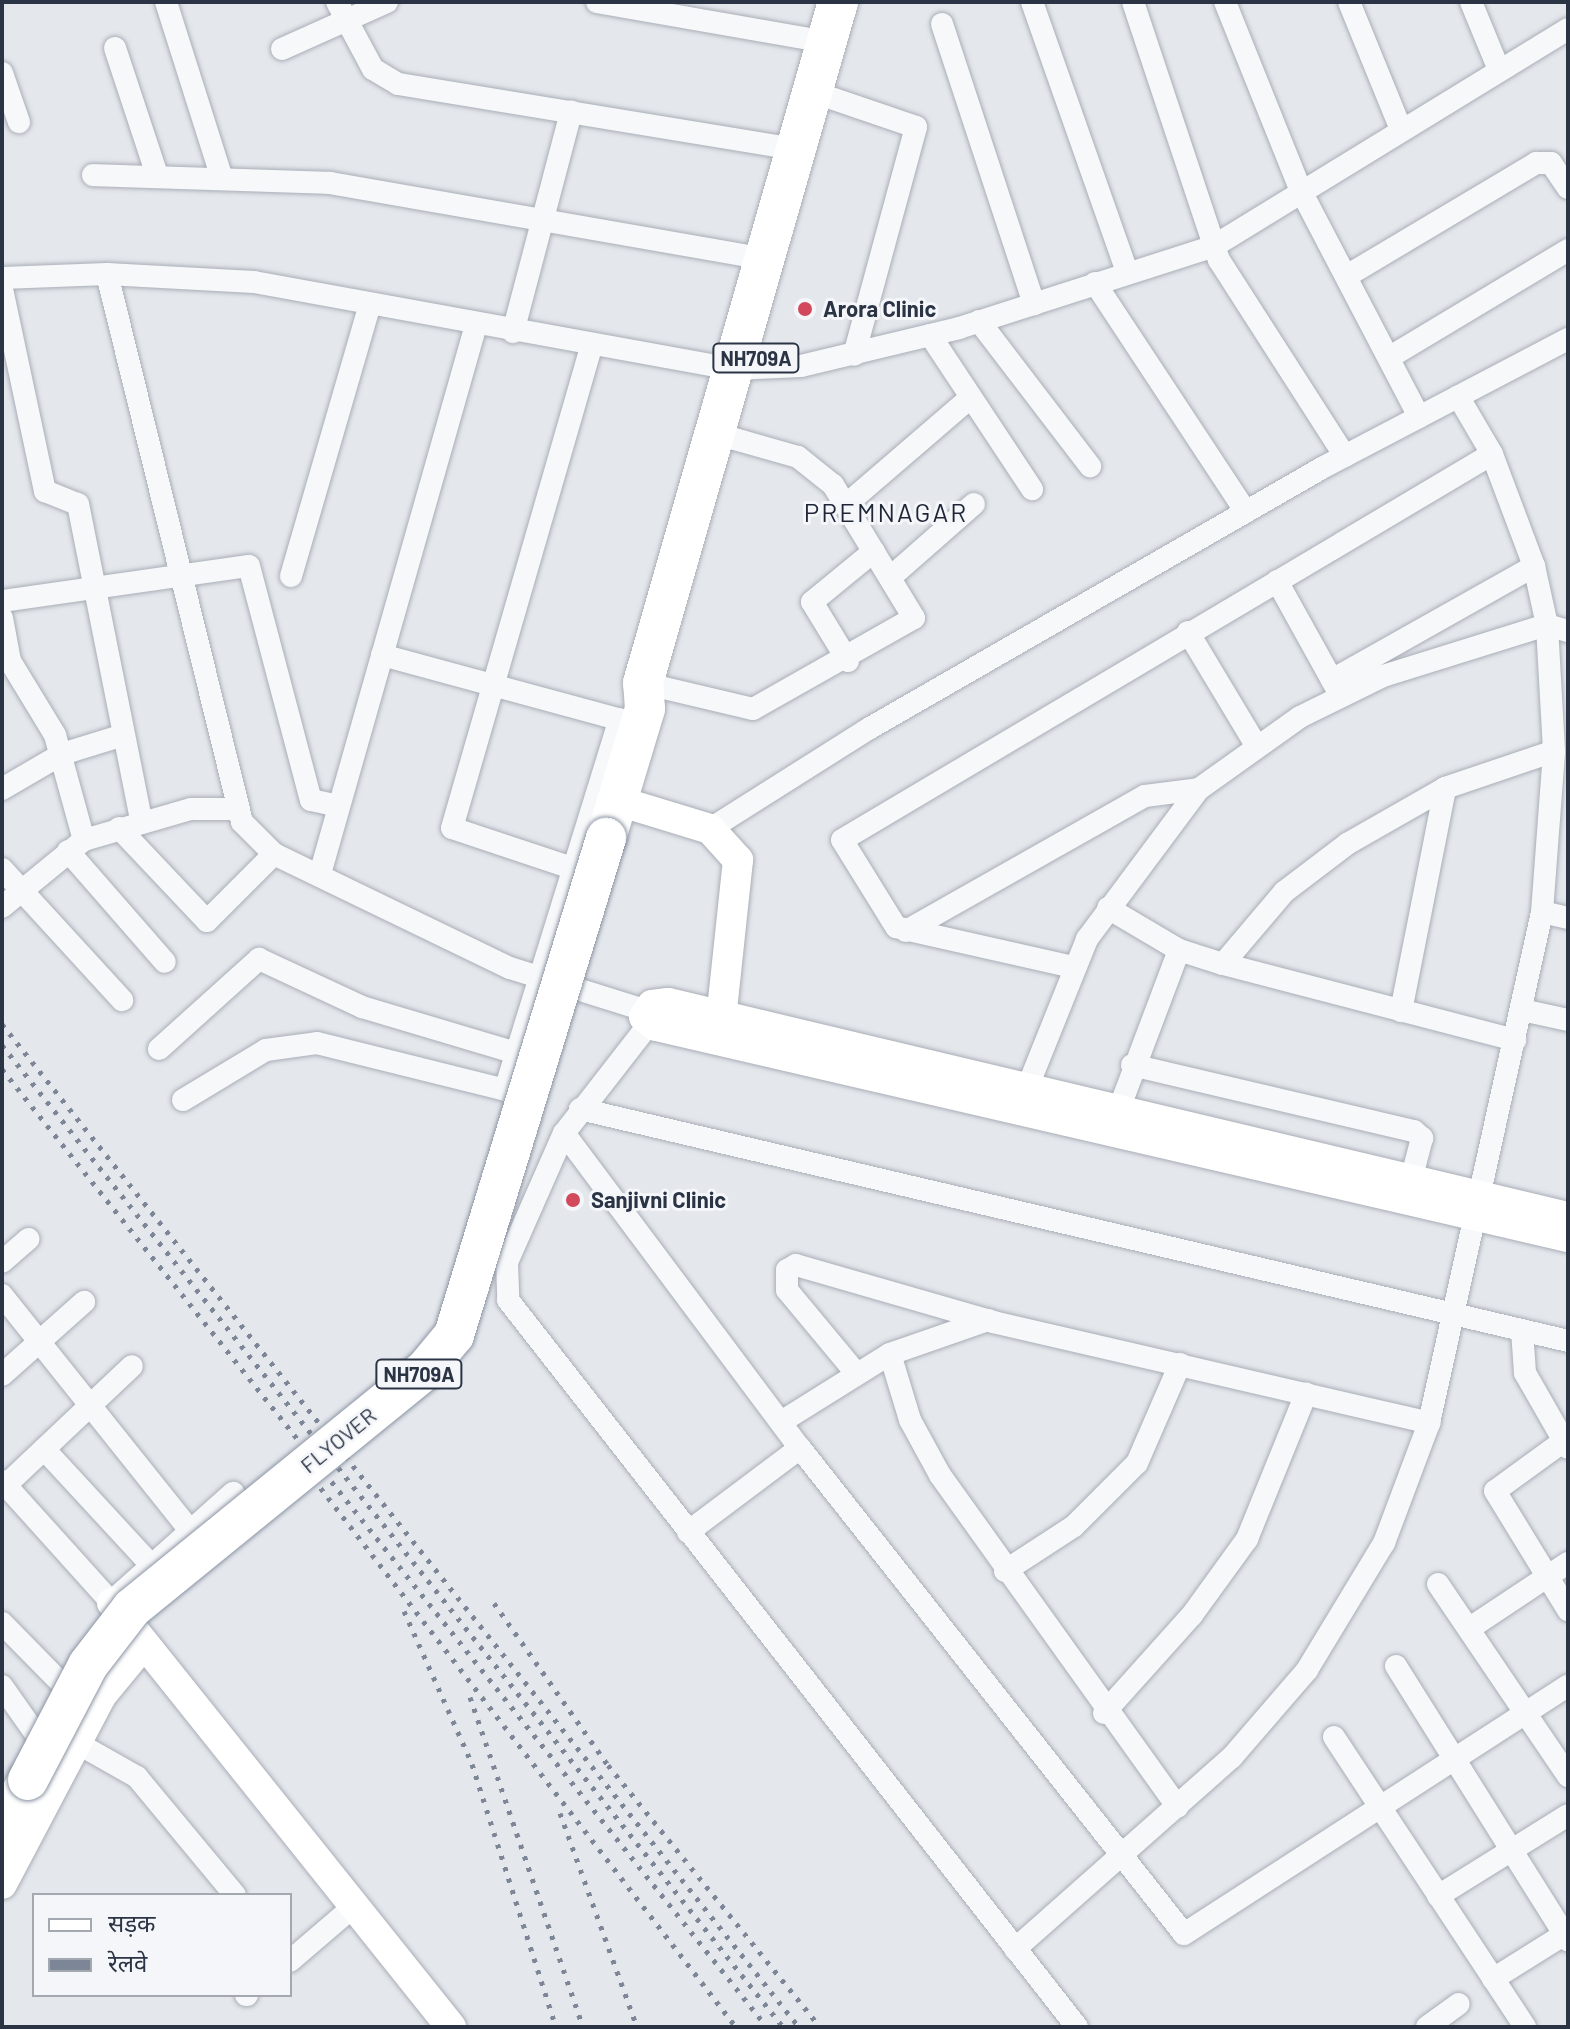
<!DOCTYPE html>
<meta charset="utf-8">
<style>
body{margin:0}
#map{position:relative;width:1570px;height:2029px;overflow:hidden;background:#e4e7ec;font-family:Barlow,"Noto Sans Devanagari",sans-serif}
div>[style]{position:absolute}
.roads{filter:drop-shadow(0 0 2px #a9aeb7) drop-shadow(0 0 2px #a9aeb7)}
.street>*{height:22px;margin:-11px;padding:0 11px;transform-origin:11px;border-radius:11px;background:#f7f8fa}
.secondary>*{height:30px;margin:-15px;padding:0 15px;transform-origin:15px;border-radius:15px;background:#fff}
.highway>*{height:40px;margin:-20px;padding:0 20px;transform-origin:20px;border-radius:20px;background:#fff}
.rail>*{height:5px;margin-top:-2.5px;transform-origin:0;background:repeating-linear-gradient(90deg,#7d8696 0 4px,transparent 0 12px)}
.bridges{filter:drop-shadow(0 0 2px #8b94a3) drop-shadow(0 0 2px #8b94a3)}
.highway-bridge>*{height:40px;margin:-20px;padding:0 20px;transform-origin:20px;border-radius:20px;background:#fff}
.dots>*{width:22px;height:22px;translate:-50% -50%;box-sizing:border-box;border:4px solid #f4f6f9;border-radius:50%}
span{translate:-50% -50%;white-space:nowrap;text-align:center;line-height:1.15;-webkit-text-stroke:6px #f4f6f9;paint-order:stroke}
.shield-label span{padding:2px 6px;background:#f4f6f9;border:2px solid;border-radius:6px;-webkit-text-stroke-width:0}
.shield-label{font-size:20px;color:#2b3445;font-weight:700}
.poi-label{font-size:22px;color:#2b3445;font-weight:700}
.left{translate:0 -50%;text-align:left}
.street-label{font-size:22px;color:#2b3445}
.quarter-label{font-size:26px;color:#1d2536;letter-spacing:2px}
.frame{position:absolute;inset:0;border:4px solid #2b3445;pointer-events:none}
.legend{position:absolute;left:32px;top:1893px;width:260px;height:104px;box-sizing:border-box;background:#f4f6f9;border:2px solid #a4a8b1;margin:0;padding:10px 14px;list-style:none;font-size:24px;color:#2b3445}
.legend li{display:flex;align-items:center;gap:16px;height:40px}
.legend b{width:40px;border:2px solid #a4a8b1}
</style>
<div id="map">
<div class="roads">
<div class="street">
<i style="left:166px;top:2px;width:182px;rotate:72.4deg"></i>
<i style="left:337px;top:2px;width:76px;rotate:61.8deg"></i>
<i style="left:373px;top:69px;width:29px;rotate:31deg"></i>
<i style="left:398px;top:84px;width:401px;rotate:9.3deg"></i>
<i style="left:597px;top:2px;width:233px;rotate:9.9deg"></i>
<i style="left:1032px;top:2px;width:286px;rotate:70.6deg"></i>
<i style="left:1133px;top:2px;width:272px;rotate:71.6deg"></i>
<i style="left:1219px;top:260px;width:233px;rotate:57.3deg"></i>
<i style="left:1225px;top:2px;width:204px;rotate:68.1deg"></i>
<i style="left:1301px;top:191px;width:255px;rotate:62.4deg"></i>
<i style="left:1349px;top:2px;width:135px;rotate:67.8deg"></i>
<i style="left:1471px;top:2px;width:74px;rotate:67.6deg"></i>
<i style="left:942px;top:24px;width:295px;rotate:71.8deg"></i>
<i style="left:115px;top:48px;width:134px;rotate:71.7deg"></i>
<i style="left:282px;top:49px;width:115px;rotate:-24.1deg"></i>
<i style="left:2px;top:73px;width:52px;rotate:70.9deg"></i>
<i style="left:828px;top:97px;width:93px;rotate:18.8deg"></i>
<i style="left:916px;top:127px;width:236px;rotate:105.2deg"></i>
<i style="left:93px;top:175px;width:237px;rotate:1.9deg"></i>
<i style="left:330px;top:183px;width:442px;rotate:9.9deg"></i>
<i style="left:107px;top:274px;width:564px;rotate:76.16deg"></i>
<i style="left:242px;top:822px;width:45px;rotate:45deg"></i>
<i style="left:274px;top:854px;width:262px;rotate:25.8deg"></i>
<i style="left:510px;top:968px;width:144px;rotate:17.4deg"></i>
<i style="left:1350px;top:274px;width:217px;rotate:-30.8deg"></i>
<i style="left:1536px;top:163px;width:15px"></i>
<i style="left:1551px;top:163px;width:30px;rotate:56deg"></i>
<i style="left:2px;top:278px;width:105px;rotate:-2.2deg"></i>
<i style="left:107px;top:274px;width:147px;rotate:3.1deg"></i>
<i style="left:254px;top:282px;width:487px;rotate:10.3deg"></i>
<i style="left:733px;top:369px;width:68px;rotate:-2.5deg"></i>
<i style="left:801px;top:366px;width:163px;rotate:-13.5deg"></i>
<i style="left:959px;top:328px;width:268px;rotate:-17.8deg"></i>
<i style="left:1214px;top:246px;width:415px;rotate:-31.5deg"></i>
<i style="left:1095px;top:283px;width:274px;rotate:56.6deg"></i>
<i style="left:2px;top:289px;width:207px;rotate:78deg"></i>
<i style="left:45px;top:491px;width:35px;rotate:22deg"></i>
<i style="left:78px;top:504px;width:325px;rotate:78.7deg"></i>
<i style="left:979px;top:321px;width:183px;rotate:52.6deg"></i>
<i style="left:513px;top:332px;width:228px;rotate:-75.2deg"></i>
<i style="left:930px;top:335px;width:185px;rotate:56.5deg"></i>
<i style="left:1390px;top:357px;width:208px;rotate:-31deg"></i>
<i style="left:848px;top:503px;width:161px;rotate:-40.7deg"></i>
<i style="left:291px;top:576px;width:283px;rotate:-73.8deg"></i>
<i style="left:892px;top:576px;width:109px;rotate:-41.3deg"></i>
<i style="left:1277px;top:581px;width:126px;rotate:61deg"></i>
<i style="left:2px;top:601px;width:249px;rotate:-8.1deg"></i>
<i style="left:249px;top:566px;width:242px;rotate:75.2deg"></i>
<i style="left:311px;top:800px;width:25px;rotate:12deg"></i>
<i style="left:2px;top:618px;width:44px;rotate:79.5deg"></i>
<i style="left:10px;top:661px;width:87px;rotate:58.7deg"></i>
<i style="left:55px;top:735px;width:109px;rotate:74.6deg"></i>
<i style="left:1188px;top:632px;width:132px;rotate:59deg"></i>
<i style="left:382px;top:655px;width:259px;rotate:15.2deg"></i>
<i style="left:848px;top:661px;width:69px;rotate:-121.4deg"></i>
<i style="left:812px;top:602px;width:80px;rotate:-39.4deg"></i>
<i style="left:1332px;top:680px;width:232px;rotate:-29.4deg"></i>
<i style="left:643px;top:683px;width:113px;rotate:13.3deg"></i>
<i style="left:753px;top:709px;width:185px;rotate:-29.5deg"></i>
<i style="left:914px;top:618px;width:156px;rotate:-121.3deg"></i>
<i style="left:833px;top:485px;width:45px;rotate:-141.3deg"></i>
<i style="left:798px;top:457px;width:70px;rotate:-164.2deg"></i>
<i style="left:2px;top:789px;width:69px;rotate:-30.3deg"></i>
<i style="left:62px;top:754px;width:61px;rotate:-17.2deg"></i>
<i style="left:119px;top:828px;width:128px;rotate:46.6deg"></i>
<i style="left:207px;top:921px;width:95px;rotate:-45deg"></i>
<i style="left:710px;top:829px;width:189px;rotate:-32.3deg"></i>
<i style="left:870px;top:728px;width:521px;rotate:-29.91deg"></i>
<i style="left:1322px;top:468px;width:278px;rotate:-27.7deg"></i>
<i style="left:68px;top:851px;width:147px;rotate:48.9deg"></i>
<i style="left:569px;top:867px;width:123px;rotate:-161.6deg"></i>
<i style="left:452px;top:828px;width:504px;rotate:-73.87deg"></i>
<i style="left:2px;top:869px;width:178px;rotate:47.5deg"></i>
<i style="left:320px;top:874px;width:571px;rotate:-74.14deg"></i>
<i style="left:2px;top:907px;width:106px;rotate:-39.3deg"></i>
<i style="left:84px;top:840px;width:111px;rotate:-16.2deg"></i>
<i style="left:191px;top:809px;width:46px"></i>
<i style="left:1108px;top:908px;width:82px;rotate:30.6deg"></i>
<i style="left:1179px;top:950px;width:46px;rotate:17.7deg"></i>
<i style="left:1223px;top:964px;width:302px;rotate:14.6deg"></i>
<i style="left:1542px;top:912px;width:27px;rotate:13deg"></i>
<i style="left:906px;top:931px;width:274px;rotate:-29.5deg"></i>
<i style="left:1145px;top:796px;width:54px;rotate:-7.4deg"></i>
<i style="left:1223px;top:964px;width:94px;rotate:-49.7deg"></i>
<i style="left:1284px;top:892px;width:79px;rotate:-37.3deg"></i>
<i style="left:1347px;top:844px;width:113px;rotate:-29.7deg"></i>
<i style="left:1445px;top:788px;width:115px;rotate:-18.7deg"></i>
<i style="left:1073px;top:967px;width:181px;rotate:-167.3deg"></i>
<i style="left:896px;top:927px;width:102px;rotate:-121.8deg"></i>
<i style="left:842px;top:840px;width:756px;rotate:-30.7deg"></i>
<i style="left:1522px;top:1010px;width:47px;rotate:12.3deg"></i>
<i style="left:1401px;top:1011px;width:227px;rotate:-78.8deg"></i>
<i style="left:649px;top:1024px;width:138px;rotate:127.9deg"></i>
<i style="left:564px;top:1133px;width:141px;rotate:113.8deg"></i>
<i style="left:507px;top:1262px;width:38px;rotate:88deg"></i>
<i style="left:508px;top:1300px;width:923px;rotate:51.95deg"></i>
<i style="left:159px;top:1049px;width:135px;rotate:-42deg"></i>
<i style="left:259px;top:959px;width:114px;rotate:25deg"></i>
<i style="left:362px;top:1007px;width:161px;rotate:16.6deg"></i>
<i style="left:1132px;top:1065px;width:290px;rotate:13.2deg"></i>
<i style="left:1414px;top:1131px;width:11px;rotate:41deg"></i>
<i style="left:1422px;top:1138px;width:43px;rotate:104.7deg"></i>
<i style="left:183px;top:1100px;width:97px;rotate:-31.1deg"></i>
<i style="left:266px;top:1050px;width:51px;rotate:-7.8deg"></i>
<i style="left:317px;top:1043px;width:194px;rotate:14deg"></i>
<i style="left:505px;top:1090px;width:388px;rotate:-72.8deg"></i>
<i style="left:1022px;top:1101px;width:175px;rotate:-68.1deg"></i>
<i style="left:1087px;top:939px;width:187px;rotate:-53.3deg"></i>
<i style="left:1199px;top:789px;width:124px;rotate:-35.5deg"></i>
<i style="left:1300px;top:717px;width:93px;rotate:-26.3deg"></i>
<i style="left:1383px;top:676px;width:172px;rotate:-17.3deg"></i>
<i style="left:1547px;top:625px;width:22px;rotate:16deg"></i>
<i style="left:580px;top:1109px;width:1015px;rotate:13.21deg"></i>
<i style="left:1119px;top:1109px;width:170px;rotate:-69.3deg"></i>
<i style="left:564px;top:1133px;width:394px;rotate:53.2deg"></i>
<i style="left:800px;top:1448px;width:619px;rotate:51.69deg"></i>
<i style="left:1184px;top:1934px;width:457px;rotate:-32.9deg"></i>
<i style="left:2px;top:1262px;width:35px;rotate:-41deg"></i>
<i style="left:2px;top:1295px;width:300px;rotate:51.4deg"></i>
<i style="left:1522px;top:1330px;width:43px;rotate:86deg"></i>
<i style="left:1525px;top:1373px;width:86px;rotate:60.2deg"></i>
<i style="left:890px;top:1354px;width:69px;rotate:73.1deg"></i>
<i style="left:910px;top:1420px;width:63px;rotate:61.4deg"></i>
<i style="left:940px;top:1475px;width:408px;rotate:54.4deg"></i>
<i style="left:856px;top:1373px;width:108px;rotate:-129.7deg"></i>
<i style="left:787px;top:1290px;width:20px;rotate:-90deg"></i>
<i style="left:787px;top:1270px;width:10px;rotate:-29deg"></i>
<i style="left:796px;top:1265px;width:205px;rotate:16.1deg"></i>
<i style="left:993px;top:1322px;width:448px;rotate:13deg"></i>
<i style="left:2px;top:1375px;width:110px;rotate:-41.7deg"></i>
<i style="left:781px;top:1422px;width:128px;rotate:-32deg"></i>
<i style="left:890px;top:1354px;width:104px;rotate:-19.1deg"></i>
<i style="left:1568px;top:1438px;width:90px;rotate:144deg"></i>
<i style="left:1495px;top:1491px;width:140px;rotate:58.5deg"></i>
<i style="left:44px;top:1449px;width:156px;rotate:47.3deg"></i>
<i style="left:2px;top:1481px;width:163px;rotate:48deg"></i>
<i style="left:111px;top:1602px;width:164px;rotate:-41.8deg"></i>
<i style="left:6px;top:1485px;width:173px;rotate:-43.4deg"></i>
<i style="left:688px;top:1532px;width:140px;rotate:-36.9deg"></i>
<i style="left:1005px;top:1571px;width:82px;rotate:-33.1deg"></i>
<i style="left:1074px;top:1526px;width:89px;rotate:-45deg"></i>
<i style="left:1137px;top:1463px;width:108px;rotate:-66.5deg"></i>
<i style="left:1438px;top:1584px;width:232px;rotate:55.9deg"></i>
<i style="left:2px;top:1623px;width:84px;rotate:45.5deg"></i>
<i style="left:1470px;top:1628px;width:118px;rotate:-33.6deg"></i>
<i style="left:1396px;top:1666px;width:324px;rotate:57.9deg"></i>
<i style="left:2px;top:1686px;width:57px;rotate:54.9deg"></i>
<i style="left:1104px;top:1713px;width:132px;rotate:-48.1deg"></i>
<i style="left:1192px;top:1615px;width:94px;rotate:-54.1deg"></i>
<i style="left:1247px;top:1539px;width:157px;rotate:-67.9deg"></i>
<i style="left:1334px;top:1737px;width:347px;rotate:56.6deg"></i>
<i style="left:77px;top:1743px;width:69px;rotate:29.5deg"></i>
<i style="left:137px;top:1777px;width:153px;rotate:50.3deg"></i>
<i style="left:1438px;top:1896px;width:153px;rotate:-31.9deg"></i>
<i style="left:1015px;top:1949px;width:290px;rotate:-41.5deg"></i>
<i style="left:1232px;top:1757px;width:115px;rotate:-49.2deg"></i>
<i style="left:1307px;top:1670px;width:149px;rotate:-58.8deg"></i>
<i style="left:1384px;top:1543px;width:128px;rotate:-69.4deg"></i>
<i style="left:1429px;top:1423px;width:523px;rotate:-77.53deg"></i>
<i style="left:1542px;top:912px;width:161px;rotate:-85.7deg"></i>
<i style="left:1554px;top:751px;width:126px;rotate:-93.2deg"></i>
<i style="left:1547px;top:625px;width:60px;rotate:-102.4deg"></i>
<i style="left:1534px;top:566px;width:120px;rotate:-110.6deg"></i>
<i style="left:1492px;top:454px;width:67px;rotate:-120.4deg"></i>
<i style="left:290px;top:1961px;width:83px;rotate:-40.6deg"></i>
<i style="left:1493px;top:1979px;width:89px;rotate:-32.1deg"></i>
<i style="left:246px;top:1995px;width:1px"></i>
<i style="left:1427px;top:2027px;width:39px;rotate:-36deg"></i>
</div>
<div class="secondary">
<i style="left:615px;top:800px;width:99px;rotate:17deg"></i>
<i style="left:710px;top:829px;width:42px;rotate:47.9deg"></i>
<i style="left:738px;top:860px;width:180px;rotate:96.1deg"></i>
<i style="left:1568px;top:1217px;width:925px;rotate:-166.62deg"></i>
<i style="left:668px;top:1003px;width:16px;rotate:173deg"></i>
<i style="left:652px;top:1005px;width:14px;rotate:124deg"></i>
<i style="left:644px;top:1017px;width:15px;rotate:37deg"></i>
<i style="left:656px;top:1026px;width:936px;rotate:13.03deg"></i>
<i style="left:112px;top:1603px;width:543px;rotate:51.36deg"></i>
<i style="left:2px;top:1884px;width:212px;rotate:-62.2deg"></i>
<i style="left:101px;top:1696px;width:65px;rotate:-50.6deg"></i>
</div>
<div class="highway">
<i style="left:606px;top:838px;width:135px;rotate:-73.2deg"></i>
<i style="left:645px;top:709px;width:26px;rotate:-94deg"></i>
<i style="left:643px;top:683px;width:708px;rotate:-74.02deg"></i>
<i style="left:2px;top:1830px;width:56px;rotate:-62.5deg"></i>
</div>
</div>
<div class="rail">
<i style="left:2px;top:1024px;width:1281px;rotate:51.53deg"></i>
<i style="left:2px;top:1045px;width:1255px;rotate:51.5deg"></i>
<i style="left:2px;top:1069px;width:1226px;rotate:51.39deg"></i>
<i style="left:306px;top:1469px;width:704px;rotate:52.38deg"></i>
<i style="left:494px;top:1603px;width:198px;rotate:54.9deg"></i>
<i style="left:608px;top:1765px;width:337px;rotate:51deg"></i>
<i style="left:404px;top:1611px;width:167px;rotate:66deg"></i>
<i style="left:472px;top:1764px;width:276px;rotate:72.3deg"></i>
<i style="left:470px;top:1697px;width:349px;rotate:71.1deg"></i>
<i style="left:560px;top:1813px;width:227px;rotate:70.2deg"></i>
</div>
<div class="bridges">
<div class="highway-bridge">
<i style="left:28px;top:1780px;width:130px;rotate:-62.4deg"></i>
<i style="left:88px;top:1665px;width:72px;rotate:-52.3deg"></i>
<i style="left:132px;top:1608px;width:377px;rotate:-39.1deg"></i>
<i style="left:425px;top:1370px;width:45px;rotate:-50.4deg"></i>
<i style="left:454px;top:1335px;width:520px;rotate:-72.99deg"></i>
</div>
</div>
<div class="dots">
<i style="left:805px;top:309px;background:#d1495b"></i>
<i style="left:573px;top:1200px;background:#d1495b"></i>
</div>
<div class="shield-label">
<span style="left:756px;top:358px">NH709A</span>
<span style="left:419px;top:1374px">NH709A</span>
</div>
<div class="poi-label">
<span class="left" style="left:823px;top:309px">Arora Clinic</span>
<span class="left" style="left:591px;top:1200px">Sanjivni Clinic</span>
</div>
<div class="street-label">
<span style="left:338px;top:1440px;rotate:-39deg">FLYOVER</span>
</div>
<div class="quarter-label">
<span style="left:886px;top:512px">PREMNAGAR</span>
</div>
<div class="frame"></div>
<ul class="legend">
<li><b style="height:10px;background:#fff"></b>सड़क</li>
<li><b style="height:10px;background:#7d8696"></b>रेलवे</li>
</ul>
</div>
